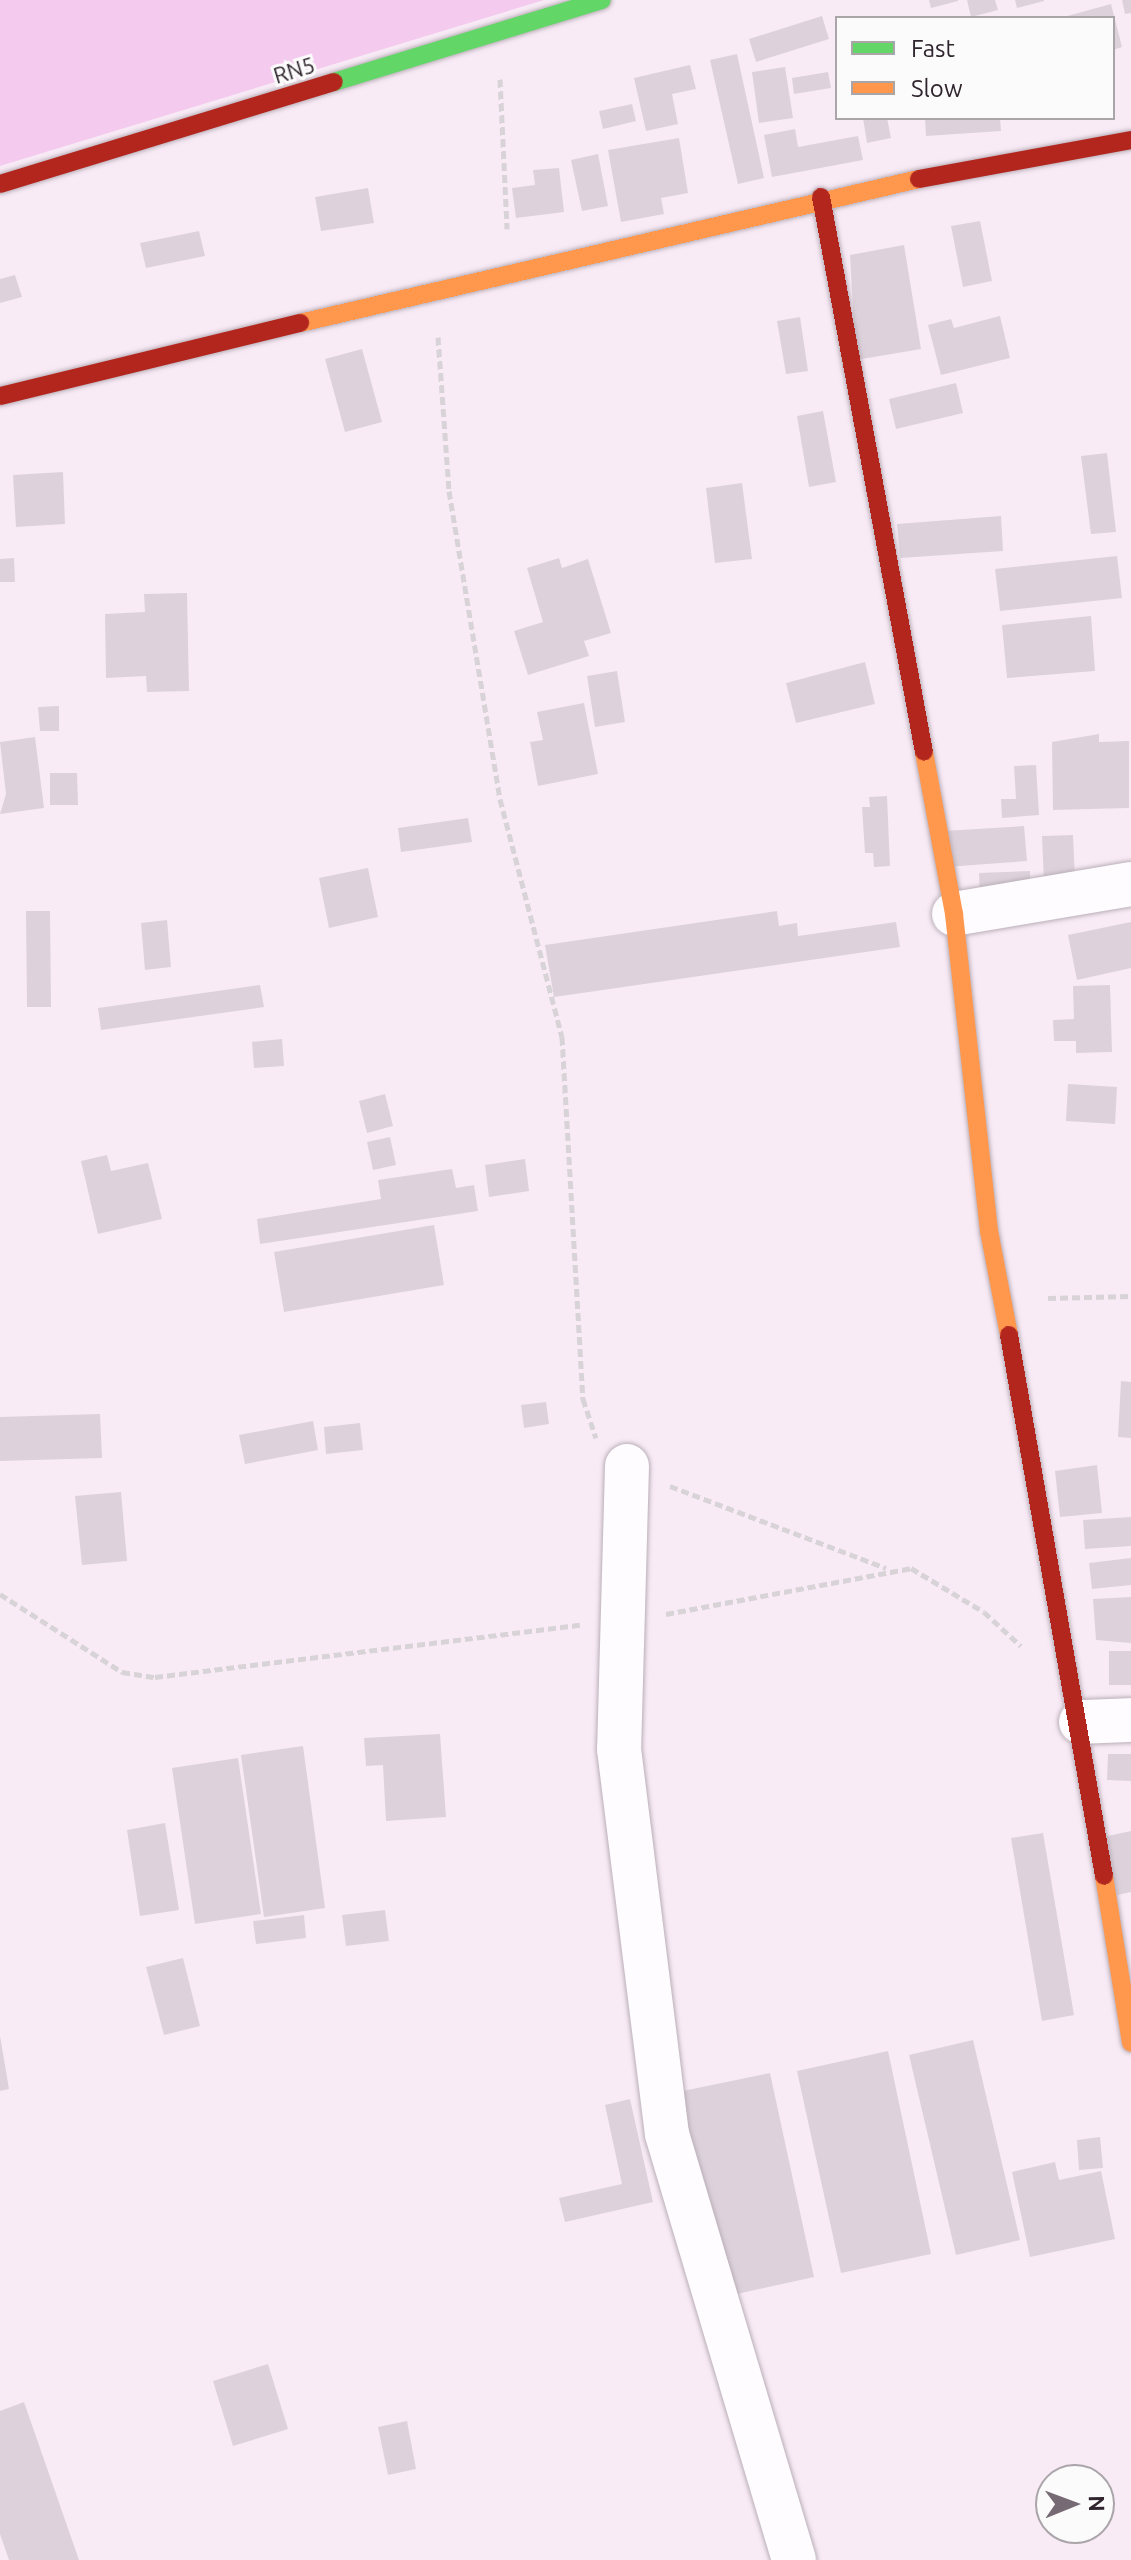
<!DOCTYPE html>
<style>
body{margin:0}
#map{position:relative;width:1131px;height:2560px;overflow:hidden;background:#f8ebf6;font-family:Ubuntu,sans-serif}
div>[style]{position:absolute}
.green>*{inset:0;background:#f4cbee}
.building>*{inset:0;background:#ddd2dc}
.path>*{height:5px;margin-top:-2.5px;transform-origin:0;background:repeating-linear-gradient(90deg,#d8d3d7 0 8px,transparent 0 12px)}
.roads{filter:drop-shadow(0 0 2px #baafb8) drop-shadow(0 0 2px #baafb8)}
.street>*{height:44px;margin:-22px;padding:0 22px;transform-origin:22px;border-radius:22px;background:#fefcfe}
.fast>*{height:18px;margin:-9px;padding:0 9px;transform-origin:9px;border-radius:9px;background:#63d668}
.slow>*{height:18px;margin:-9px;padding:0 9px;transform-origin:9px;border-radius:9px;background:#ff974d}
.jam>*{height:18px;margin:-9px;padding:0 9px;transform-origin:9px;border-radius:9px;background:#b3261e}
span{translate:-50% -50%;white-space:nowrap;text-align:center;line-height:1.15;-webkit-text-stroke:6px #fbfbfb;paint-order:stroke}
.street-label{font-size:22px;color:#30252e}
.legend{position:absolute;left:835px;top:16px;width:280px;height:104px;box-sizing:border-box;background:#fbfbfb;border:2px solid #aaa5a9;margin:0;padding:10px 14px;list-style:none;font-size:24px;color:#30252e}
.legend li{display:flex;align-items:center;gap:16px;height:40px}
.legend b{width:40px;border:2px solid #aaa5a9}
.north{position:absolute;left:1035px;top:2464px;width:80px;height:80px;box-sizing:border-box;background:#fbfbfb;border:2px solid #aaa5a9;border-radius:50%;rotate:89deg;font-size:22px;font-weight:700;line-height:32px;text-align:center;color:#30252e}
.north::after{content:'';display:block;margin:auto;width:28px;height:36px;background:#766a74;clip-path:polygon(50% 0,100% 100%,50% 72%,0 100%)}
</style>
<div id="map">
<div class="green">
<i style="clip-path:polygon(0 0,544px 0,0 166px)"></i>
</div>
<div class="building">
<i style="clip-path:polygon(929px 0,958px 0,958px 1px,931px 8px)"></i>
<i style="clip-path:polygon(967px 0,995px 0,998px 10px,971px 17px)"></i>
<i style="clip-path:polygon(1015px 0,1044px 0,1044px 1px,1017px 8px)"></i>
<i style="clip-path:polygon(1122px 0,1131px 0,1131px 13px,1125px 14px)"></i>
<i style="clip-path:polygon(1111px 4px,1122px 47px,1113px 50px,1113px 18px,1060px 18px)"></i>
<i style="clip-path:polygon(822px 16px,829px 39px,756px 62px,749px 39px)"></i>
<i style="clip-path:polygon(737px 54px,764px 178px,738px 184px,710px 60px)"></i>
<i style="clip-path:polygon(690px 65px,696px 89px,672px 94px,678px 124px,646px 131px,634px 78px)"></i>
<i style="clip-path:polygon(785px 67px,793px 118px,759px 123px,752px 72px)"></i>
<i style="clip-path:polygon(828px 72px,831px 88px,794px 94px,792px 78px)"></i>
<i style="clip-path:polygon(632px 104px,636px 121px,603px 129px,599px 111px)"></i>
<i style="clip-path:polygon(863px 118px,887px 118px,891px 138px,867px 143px)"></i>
<i style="clip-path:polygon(925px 118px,1000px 118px,1001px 131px,926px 136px)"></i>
<i style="clip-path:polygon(795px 129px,798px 147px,858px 136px,863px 160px,772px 177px,764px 135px)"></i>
<i style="clip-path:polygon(679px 138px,688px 193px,661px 198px,664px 214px,621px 222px,608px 150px)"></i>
<i style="clip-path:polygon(598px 154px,608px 206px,582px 211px,571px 160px)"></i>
<i style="clip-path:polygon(559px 168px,564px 212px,516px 218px,512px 188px,535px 185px,533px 170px)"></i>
<i style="clip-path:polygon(368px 188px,374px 223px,321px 231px,315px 197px)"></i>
<i style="clip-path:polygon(980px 221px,992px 281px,963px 287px,951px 226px)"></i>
<i style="clip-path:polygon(199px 231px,205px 256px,146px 268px,140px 243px)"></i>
<i style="clip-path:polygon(904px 245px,921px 349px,856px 360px,850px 255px)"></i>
<i style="clip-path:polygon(15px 275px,22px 297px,0 303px,0 279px)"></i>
<i style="clip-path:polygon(1000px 316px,1010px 358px,941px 375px,928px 325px,951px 319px,954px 328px)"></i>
<i style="clip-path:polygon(800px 317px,808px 371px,786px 374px,777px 321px)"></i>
<i style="clip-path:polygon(362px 349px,382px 422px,345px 432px,325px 359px)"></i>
<i style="clip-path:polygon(956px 383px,963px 413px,896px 429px,889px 399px)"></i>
<i style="clip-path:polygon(823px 411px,836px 482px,809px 487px,797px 416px)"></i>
<i style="clip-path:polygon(1107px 453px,1116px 532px,1091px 534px,1081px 456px)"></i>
<i style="clip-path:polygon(63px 472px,65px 524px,16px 527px,13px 475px)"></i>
<i style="clip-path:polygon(742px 483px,752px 559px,715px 563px,706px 488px)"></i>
<i style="clip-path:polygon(1001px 516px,1003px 551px,900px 558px,897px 524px)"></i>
<i style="clip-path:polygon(1117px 556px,1122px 598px,1000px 611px,995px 569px)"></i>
<i style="clip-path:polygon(14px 558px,15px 582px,0 582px,0 559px)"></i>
<i style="clip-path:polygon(559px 558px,562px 568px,588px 559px,611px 633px,584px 641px,589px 656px,528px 675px,514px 631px,543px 622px,527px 568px)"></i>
<i style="clip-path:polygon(187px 593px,189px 691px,147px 692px,146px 676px,106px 678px,105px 614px,145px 612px,144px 594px)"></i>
<i style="clip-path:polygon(1091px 616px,1095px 671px,1007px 678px,1002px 625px)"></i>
<i style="clip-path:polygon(865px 662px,875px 704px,796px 723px,786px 683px)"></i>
<i style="clip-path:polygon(617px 671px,625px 722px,595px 727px,587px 676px)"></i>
<i style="clip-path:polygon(584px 703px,598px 774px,538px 786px,530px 742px,543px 740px,537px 712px)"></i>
<i style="clip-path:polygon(59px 706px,59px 731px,40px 731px,38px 707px)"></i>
<i style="clip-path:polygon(1099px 734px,1099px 742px,1129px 741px,1129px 808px,1053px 810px,1052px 742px)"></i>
<i style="clip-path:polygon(35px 737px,44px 808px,0 814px,6px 794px,0 742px)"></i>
<i style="clip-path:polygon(1036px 765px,1039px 815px,1002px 818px,1001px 799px,1016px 799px,1014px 766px)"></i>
<i style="clip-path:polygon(50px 773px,77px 773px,78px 805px,50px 805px)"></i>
<i style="clip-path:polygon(887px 796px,890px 866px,874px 867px,873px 853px,865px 853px,862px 807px,870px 807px,869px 797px)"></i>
<i style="clip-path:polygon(468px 818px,472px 842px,401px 852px,398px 828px)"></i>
<i style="clip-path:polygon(1024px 826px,1027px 861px,946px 867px,944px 831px)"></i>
<i style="clip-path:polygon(1073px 835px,1075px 880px,1044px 882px,1042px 836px)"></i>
<i style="clip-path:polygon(368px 868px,378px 917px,329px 928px,319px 878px)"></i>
<i style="clip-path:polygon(1030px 871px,1030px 897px,980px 898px,979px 873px)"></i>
<i style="clip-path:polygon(26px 911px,50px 911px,51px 1007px,27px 1007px)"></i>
<i style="clip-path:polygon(777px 911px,779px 926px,797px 923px,798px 936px,896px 922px,900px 947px,554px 997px,545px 945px)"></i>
<i style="clip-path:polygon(167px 920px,171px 967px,145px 970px,141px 923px)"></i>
<i style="clip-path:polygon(1131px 922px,1131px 968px,1077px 980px,1068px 935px)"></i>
<i style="clip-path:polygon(260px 985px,264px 1007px,101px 1030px,98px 1008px)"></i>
<i style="clip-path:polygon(1110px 985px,1112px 1052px,1076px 1053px,1076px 1041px,1054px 1041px,1053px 1020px,1074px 1019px,1073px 986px)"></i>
<i style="clip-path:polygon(282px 1039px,284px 1066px,254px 1068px,252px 1042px)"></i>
<i style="clip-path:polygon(1068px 1084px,1117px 1087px,1115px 1124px,1066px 1121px)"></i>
<i style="clip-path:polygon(385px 1094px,393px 1126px,367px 1133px,359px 1101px)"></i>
<i style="clip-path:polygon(390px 1137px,396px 1165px,373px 1170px,367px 1142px)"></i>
<i style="clip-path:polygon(107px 1155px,111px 1171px,148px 1163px,162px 1219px,98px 1234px,81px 1161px)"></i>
<i style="clip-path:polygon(525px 1159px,529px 1191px,489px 1197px,485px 1165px)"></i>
<i style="clip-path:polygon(452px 1169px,456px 1188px,474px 1185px,478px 1211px,260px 1244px,257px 1219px,381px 1199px,378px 1180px)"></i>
<i style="clip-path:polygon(434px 1225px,444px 1285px,284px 1312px,274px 1252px)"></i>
<i style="clip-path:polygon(1121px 1381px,1131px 1382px,1131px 1438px,1118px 1437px)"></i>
<i style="clip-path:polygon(546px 1402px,549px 1424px,524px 1428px,521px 1405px)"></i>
<i style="clip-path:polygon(100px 1414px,102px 1458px,0 1461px,0 1417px)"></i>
<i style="clip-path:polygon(313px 1421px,318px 1450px,245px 1464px,239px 1435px)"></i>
<i style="clip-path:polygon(360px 1423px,363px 1450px,326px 1454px,324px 1427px)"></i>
<i style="clip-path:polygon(1097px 1465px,1102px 1513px,1060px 1517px,1055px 1471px)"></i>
<i style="clip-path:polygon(121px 1492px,127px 1561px,82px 1565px,75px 1496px)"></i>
<i style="clip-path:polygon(1131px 1517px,1131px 1546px,1085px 1549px,1083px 1520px)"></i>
<i style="clip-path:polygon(1131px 1558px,1131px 1585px,1092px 1589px,1089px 1563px)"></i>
<i style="clip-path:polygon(1131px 1597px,1131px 1643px,1096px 1640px,1093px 1599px)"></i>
<i style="clip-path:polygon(1109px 1651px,1131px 1651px,1131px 1685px,1109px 1685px)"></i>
<i style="clip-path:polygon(440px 1734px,446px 1817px,386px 1821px,383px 1765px,366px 1766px,364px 1738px)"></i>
<i style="clip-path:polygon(303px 1746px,325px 1908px,264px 1917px,241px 1755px)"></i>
<i style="clip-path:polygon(1108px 1754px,1131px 1754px,1131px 1781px,1107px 1780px)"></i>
<i style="clip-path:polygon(238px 1758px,261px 1914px,195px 1924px,172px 1768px)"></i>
<i style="clip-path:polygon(165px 1823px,179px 1910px,140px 1916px,127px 1830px)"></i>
<i style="clip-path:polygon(1131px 1831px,1131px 1892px,1117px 1895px,1103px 1837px)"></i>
<i style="clip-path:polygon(1043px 1833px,1074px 2015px,1042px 2021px,1011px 1838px)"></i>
<i style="clip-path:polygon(385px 1910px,389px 1941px,346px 1946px,342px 1915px)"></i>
<i style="clip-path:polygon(304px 1915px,306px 1938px,256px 1944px,253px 1921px)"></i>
<i style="clip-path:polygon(183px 1958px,200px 2026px,164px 2035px,146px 1967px)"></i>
<i style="clip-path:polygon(0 2036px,9px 2089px,0 2091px)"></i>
<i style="clip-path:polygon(973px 2040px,1020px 2240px,956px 2255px,909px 2055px)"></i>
<i style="clip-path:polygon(888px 2051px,931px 2254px,841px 2273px,797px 2071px)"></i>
<i style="clip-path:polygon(770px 2073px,814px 2277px,723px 2297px,678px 2092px)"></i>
<i style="clip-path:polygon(630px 2099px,653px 2202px,565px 2222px,559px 2198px,622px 2184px,605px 2105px)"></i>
<i style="clip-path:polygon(1100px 2137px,1103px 2168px,1079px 2170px,1077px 2140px)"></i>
<i style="clip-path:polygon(1055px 2162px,1059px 2180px,1101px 2171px,1115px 2239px,1030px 2257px,1012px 2172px)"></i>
<i style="clip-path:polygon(268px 2364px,288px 2429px,233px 2446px,213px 2381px)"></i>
<i style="clip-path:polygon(24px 2402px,79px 2560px,9px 2560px,0 2534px,0 2411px)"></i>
<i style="clip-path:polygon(407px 2421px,416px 2469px,388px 2475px,378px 2427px)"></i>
</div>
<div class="path">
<i style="left:500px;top:79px;width:150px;rotate:87.3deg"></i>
<i style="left:438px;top:337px;width:154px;rotate:85.9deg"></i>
<i style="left:449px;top:491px;width:312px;rotate:80.6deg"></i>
<i style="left:500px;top:799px;width:246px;rotate:75.4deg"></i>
<i style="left:562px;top:1037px;width:363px;rotate:86.7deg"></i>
<i style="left:583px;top:1399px;width:41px;rotate:71.6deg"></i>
<i style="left:1048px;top:1298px;width:83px;rotate:-1.4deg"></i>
<i style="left:670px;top:1486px;width:231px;rotate:20.8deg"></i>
<i style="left:0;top:1594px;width:145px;rotate:32.6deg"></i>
<i style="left:122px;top:1672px;width:33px;rotate:9deg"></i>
<i style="left:155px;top:1677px;width:428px;rotate:-7deg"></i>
<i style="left:666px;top:1614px;width:249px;rotate:-10.6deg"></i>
<i style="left:911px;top:1568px;width:85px;rotate:31.1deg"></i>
<i style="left:984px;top:1612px;width:50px;rotate:42.6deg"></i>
</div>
<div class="roads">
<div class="street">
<i style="left:954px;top:914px;width:180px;rotate:-9.6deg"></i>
<i style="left:627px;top:1466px;width:283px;rotate:91.6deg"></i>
<i style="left:619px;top:1749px;width:388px;rotate:82.9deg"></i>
<i style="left:667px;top:2134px;width:445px;rotate:73.4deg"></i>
<i style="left:1081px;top:1722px;width:50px;rotate:-2.3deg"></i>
</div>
<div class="fast">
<i style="left:334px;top:82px;width:280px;rotate:-17deg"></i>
</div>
<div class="slow">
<i style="left:300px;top:323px;width:636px;rotate:-13.1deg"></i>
<i style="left:924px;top:752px;width:165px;rotate:79.5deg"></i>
<i style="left:954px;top:914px;width:319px;rotate:83.7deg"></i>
<i style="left:989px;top:1231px;width:106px;rotate:79.1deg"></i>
<i style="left:1104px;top:1876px;width:169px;rotate:80.8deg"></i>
</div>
<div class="jam">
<i style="left:919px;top:179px;width:216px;rotate:-10.4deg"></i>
<i style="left:0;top:184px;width:349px;rotate:-17deg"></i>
<i style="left:821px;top:197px;width:564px;rotate:79.49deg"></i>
<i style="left:0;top:396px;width:309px;rotate:-13.7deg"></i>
<i style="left:1009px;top:1335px;width:549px;rotate:80.04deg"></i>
</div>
</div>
<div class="street-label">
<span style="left:294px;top:70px;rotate:-17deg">RN5</span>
</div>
<ul class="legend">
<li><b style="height:10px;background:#63d668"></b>Fast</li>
<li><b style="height:10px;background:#ff974d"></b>Slow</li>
</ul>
<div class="north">N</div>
</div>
